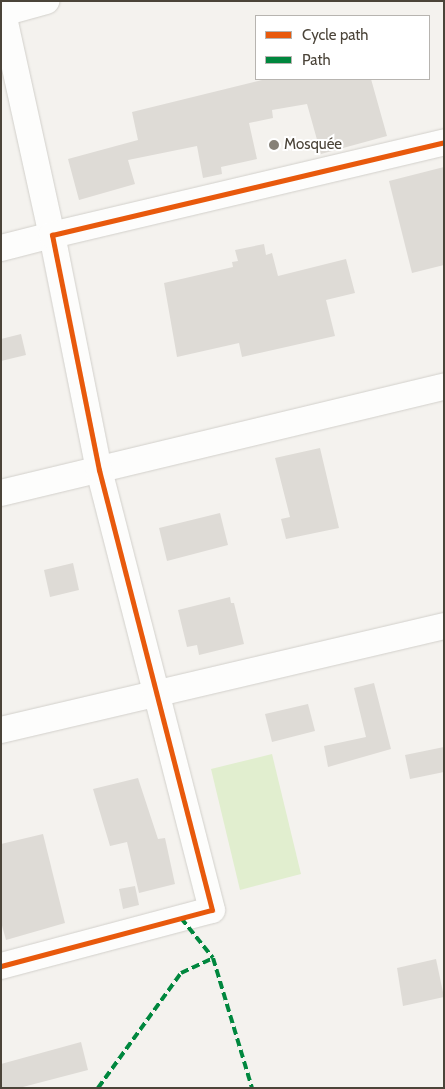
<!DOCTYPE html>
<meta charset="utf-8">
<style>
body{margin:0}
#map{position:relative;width:445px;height:1089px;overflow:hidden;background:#f4f2ee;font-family:Cabin,sans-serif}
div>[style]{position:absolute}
.green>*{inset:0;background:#e1eecf}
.building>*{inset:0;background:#dedbd6}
.roads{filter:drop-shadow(0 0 1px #d2d0cb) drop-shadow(0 0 1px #d2d0cb)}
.minor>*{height:26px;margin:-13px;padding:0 13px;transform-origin:13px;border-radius:13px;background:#fdfdfc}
.quiet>*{height:4px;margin-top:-2px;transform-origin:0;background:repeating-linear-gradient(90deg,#00873e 0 8px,transparent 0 12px)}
.cycleway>*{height:5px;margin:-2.5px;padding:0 2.5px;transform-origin:2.5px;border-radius:2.5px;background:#e8590c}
.dots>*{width:14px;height:14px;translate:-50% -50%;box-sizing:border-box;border:2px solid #fff;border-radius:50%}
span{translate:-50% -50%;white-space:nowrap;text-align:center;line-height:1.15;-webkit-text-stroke:4px #fff;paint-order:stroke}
.poi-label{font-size:15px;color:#4b4439}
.left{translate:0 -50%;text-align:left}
.frame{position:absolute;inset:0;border:2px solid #4b4439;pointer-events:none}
.legend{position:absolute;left:255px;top:15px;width:175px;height:65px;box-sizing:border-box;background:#fff;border:1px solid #b7b4b0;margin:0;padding:6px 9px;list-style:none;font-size:15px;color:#4b4439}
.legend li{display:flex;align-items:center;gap:10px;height:25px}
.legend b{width:25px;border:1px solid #b7b4b0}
</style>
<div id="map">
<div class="green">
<i style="clip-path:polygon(272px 754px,301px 874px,240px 890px,211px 769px)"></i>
</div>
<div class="building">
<i style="clip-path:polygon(266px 79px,371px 79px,387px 136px,321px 154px,307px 104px,272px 110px,273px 118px,249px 123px,257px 159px,221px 167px,222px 174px,203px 178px,197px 146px,128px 160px,135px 184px,79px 200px,68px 159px,138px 140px,132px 112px)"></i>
<i style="clip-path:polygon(444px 167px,444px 265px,412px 273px,389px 181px)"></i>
<i style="clip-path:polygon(264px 244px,266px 255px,272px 253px,278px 276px,346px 259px,355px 293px,326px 300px,335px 336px,242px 357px,239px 343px,177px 357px,164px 283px,233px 267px,232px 262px,238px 261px,235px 250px)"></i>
<i style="clip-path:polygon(21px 334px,26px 355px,1px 361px,1px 339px)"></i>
<i style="clip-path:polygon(320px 448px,339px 528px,286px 539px,281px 519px,290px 517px,275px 458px)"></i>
<i style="clip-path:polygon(220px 513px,228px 545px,167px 561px,159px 528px)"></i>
<i style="clip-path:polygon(73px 563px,79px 590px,50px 597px,44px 570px)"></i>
<i style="clip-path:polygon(230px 597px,231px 603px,234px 603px,244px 644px,199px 655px,197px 645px,187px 647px,178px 610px)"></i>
<i style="clip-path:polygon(374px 683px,391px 749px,328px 767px,324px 746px,366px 737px,354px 688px)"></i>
<i style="clip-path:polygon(308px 704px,315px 731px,272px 742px,265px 714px)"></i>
<i style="clip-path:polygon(444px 747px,444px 772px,410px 779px,405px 755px)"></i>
<i style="clip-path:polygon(138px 778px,158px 839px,165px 838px,175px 884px,139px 893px,127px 842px,110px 846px,93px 789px)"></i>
<i style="clip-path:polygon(43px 834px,65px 923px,6px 940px,1px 922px,1px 844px)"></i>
<i style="clip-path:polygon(135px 886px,139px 905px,123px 909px,119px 889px)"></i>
<i style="clip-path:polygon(436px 959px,444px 997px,403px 1006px,397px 968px)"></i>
<i style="clip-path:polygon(81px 1042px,88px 1070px,19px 1088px,1px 1088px,1px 1064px)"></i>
</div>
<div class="roads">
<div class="minor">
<i style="left:1px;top:4px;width:237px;rotate:77.6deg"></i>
<i style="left:52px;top:235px;width:53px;rotate:165.7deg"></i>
<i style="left:3px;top:13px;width:45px;rotate:-15.6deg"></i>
<i style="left:1px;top:493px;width:456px;rotate:-13.5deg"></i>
<i style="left:1px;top:730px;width:455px;rotate:-13.2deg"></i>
<i style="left:1px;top:966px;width:218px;rotate:-14.9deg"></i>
<i style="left:212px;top:910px;width:454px;rotate:-104.4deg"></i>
<i style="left:99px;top:470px;width:240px;rotate:-101.3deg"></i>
<i style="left:52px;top:235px;width:403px;rotate:-13.3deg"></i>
</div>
</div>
<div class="quiet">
<i style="left:181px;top:918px;width:51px;rotate:51.3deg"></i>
<i style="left:213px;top:958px;width:136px;rotate:73.3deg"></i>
<i style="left:98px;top:1088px;width:142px;rotate:-54.2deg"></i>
<i style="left:181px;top:973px;width:35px;rotate:-25deg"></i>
</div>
<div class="cycleway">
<i style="left:1px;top:966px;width:218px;rotate:-14.9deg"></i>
<i style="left:212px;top:910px;width:454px;rotate:-104.4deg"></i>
<i style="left:99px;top:470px;width:240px;rotate:-101.3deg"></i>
<i style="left:52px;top:235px;width:403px;rotate:-13.3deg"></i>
</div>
<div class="dots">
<i style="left:274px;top:145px;background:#868178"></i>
</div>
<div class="poi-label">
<span class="left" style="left:284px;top:145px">Mosquée</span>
</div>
<div class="frame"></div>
<ul class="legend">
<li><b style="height:6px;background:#e8590c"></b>Cycle path</li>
<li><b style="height:6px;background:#00873e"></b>Path</li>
</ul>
</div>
